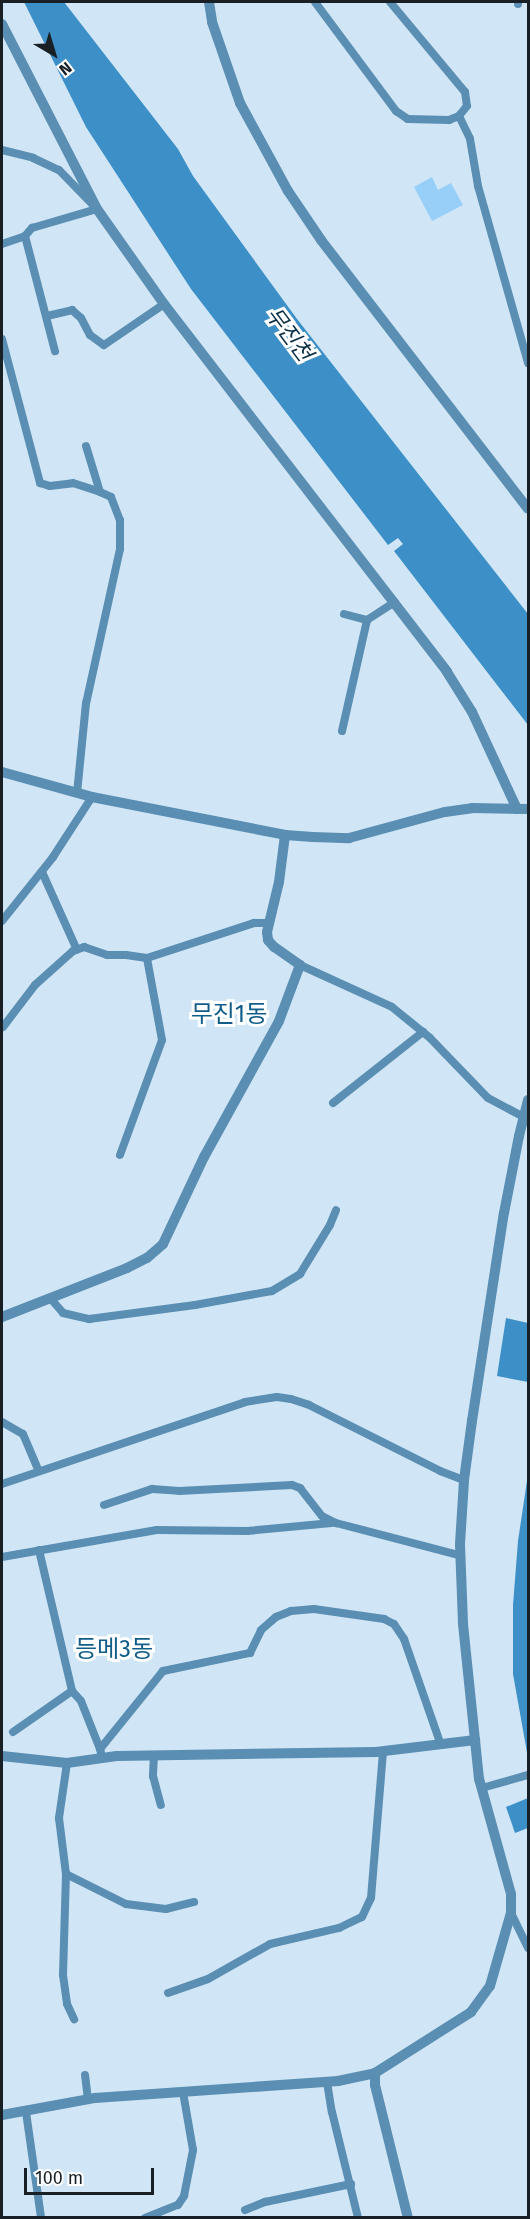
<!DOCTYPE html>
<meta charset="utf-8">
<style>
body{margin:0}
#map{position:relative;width:530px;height:2219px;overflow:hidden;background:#d0e6f6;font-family:"Fira Sans","Noto Sans KR",sans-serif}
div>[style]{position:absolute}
.green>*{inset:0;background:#97cff8}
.water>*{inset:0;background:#3c8fc7}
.minor>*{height:8px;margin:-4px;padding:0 4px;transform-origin:4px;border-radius:4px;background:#5a8eb3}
.tertiary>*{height:10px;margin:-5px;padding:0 5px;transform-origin:5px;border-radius:5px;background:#5a8eb3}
span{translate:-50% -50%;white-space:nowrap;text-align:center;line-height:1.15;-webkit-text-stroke:6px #fff;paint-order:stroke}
.water-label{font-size:22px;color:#0b2f46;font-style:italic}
.quarter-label{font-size:24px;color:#115d89}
.frame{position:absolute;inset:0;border:3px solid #182026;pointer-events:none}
.north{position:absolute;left:24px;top:24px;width:60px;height:60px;-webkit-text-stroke:4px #fff;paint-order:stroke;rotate:142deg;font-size:16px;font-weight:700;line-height:24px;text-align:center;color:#182026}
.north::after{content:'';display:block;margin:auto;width:21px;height:27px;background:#182026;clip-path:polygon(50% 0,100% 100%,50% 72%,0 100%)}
.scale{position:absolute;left:24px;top:2168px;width:130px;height:27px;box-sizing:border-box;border:3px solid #182026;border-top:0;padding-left:8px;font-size:18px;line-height:21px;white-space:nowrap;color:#182026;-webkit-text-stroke:4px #fff;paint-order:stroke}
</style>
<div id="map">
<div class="green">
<i style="clip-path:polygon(432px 177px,438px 190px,451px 183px,463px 205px,432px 221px,414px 187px)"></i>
</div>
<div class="water">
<i style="clip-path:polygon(24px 2px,64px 2px,178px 149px,193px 176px,297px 319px,528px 614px,528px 725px,394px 551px,403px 544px,398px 538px,388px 545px,191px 289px,86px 127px)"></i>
<i style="clip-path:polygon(506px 1318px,528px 1323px,528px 1382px,497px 1376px)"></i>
<i style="clip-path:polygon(528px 1474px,528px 1758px,513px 1674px,513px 1605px,518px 1541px)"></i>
<i style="clip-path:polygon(528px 1798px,528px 1828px,515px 1833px,506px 1807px)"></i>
</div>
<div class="minor">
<i style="left:315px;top:2px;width:136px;rotate:53.4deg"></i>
<i style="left:396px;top:111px;width:14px;rotate:34deg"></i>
<i style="left:408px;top:119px;width:41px;rotate:1.4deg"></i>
<i style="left:449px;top:120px;width:11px;rotate:-22deg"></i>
<i style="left:459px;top:116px;width:25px;rotate:64deg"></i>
<i style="left:470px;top:139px;width:48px;rotate:80.3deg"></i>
<i style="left:478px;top:186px;width:184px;rotate:74.2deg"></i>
<i style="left:390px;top:2px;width:117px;rotate:50.2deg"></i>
<i style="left:465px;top:92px;width:14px;rotate:82deg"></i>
<i style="left:467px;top:106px;width:13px;rotate:129deg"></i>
<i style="left:518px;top:2px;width:2px;rotate:90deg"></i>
<i style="left:2px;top:150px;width:32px;rotate:14deg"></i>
<i style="left:33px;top:158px;width:29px;rotate:25deg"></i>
<i style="left:59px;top:170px;width:52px;rotate:45.8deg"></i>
<i style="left:25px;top:236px;width:119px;rotate:75.4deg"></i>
<i style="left:2px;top:244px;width:24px;rotate:-19deg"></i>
<i style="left:25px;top:236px;width:11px;rotate:-49deg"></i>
<i style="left:32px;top:228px;width:68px;rotate:-16.3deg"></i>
<i style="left:47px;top:316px;width:26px;rotate:-13deg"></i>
<i style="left:72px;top:310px;width:12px;rotate:42deg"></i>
<i style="left:81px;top:318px;width:19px;rotate:62deg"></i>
<i style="left:90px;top:335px;width:17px;rotate:36deg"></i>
<i style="left:104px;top:345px;width:73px;rotate:-34.3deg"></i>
<i style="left:2px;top:339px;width:149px;rotate:75.2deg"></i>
<i style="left:40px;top:483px;width:10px;rotate:17deg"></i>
<i style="left:50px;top:486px;width:23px;rotate:-7deg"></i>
<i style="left:73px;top:483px;width:28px;rotate:18deg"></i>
<i style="left:100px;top:492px;width:12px;rotate:24deg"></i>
<i style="left:111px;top:497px;width:25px;rotate:69deg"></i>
<i style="left:120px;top:520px;width:29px;rotate:90deg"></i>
<i style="left:120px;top:549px;width:158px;rotate:102.4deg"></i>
<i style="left:86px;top:703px;width:90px;rotate:95.7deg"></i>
<i style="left:86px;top:446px;width:48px;rotate:73.1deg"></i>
<i style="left:344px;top:614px;width:24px;rotate:15deg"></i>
<i style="left:342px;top:731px;width:114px;rotate:-77.3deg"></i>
<i style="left:367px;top:620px;width:33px;rotate:-33deg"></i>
<i style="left:42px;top:872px;width:85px;rotate:65.8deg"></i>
<i style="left:2px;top:921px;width:82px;rotate:-51.4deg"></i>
<i style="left:53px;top:857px;width:72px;rotate:-57deg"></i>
<i style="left:300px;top:965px;width:101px;rotate:24.5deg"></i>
<i style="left:392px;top:1007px;width:49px;rotate:39.2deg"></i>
<i style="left:430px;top:1038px;width:83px;rotate:46deg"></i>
<i style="left:488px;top:1098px;width:40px;rotate:28deg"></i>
<i style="left:3px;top:1027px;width:53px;rotate:-52.7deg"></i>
<i style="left:35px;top:985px;width:51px;rotate:-41.8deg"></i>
<i style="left:73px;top:951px;width:12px;rotate:-20deg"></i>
<i style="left:84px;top:947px;width:24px;rotate:19deg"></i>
<i style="left:107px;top:955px;width:19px"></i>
<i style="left:126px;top:955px;width:21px;rotate:8deg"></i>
<i style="left:333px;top:1103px;width:115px;rotate:-38.3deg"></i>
<i style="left:120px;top:1155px;width:122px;rotate:-69.9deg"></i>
<i style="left:162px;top:1040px;width:83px;rotate:-100.4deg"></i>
<i style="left:147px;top:958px;width:113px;rotate:-18.1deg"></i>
<i style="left:254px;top:923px;width:14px"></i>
<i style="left:51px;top:1299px;width:18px;rotate:49deg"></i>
<i style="left:63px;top:1313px;width:27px;rotate:13deg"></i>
<i style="left:89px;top:1319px;width:107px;rotate:-7.5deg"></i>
<i style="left:195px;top:1305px;width:78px;rotate:-10.3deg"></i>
<i style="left:272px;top:1291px;width:33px;rotate:-31deg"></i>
<i style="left:300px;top:1274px;width:57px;rotate:-58.5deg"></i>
<i style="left:330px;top:1225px;width:16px;rotate:-68deg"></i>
<i style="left:2px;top:1422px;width:24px;rotate:30deg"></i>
<i style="left:23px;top:1434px;width:39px;rotate:67deg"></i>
<i style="left:2px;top:1484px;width:256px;rotate:-18.6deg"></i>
<i style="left:245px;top:1402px;width:32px;rotate:-9deg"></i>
<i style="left:277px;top:1397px;width:14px;rotate:8deg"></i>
<i style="left:291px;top:1399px;width:19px;rotate:18deg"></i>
<i style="left:309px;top:1405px;width:147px;rotate:26.7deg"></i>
<i style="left:440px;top:1471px;width:26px;rotate:21deg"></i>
<i style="left:104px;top:1505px;width:51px;rotate:-18.4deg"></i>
<i style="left:152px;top:1489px;width:27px;rotate:4deg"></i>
<i style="left:179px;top:1491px;width:113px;rotate:-3deg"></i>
<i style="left:292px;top:1485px;width:9px;rotate:21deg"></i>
<i style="left:300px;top:1488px;width:36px;rotate:52deg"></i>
<i style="left:322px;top:1516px;width:16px;rotate:27deg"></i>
<i style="left:336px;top:1523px;width:127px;rotate:14.6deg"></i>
<i style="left:39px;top:1550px;width:145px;rotate:76.8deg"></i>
<i style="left:2px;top:1557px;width:157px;rotate:-9.9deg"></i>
<i style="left:157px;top:1530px;width:90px;rotate:0.6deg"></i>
<i style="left:247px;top:1531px;width:85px;rotate:-5.4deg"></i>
<i style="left:13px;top:1732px;width:72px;rotate:-34.8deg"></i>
<i style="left:72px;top:1691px;width:13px;rotate:48deg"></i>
<i style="left:81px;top:1701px;width:52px;rotate:68.4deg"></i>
<i style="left:154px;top:1755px;width:21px;rotate:93deg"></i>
<i style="left:153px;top:1776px;width:30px;rotate:75deg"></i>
<i style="left:102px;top:1757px;width:8px;rotate:-104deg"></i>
<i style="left:100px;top:1749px;width:100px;rotate:-51.1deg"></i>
<i style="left:163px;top:1671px;width:89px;rotate:-11.7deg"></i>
<i style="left:250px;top:1653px;width:25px;rotate:-64deg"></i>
<i style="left:261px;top:1630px;width:20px;rotate:-41deg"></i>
<i style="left:276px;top:1617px;width:16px;rotate:-22deg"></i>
<i style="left:291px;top:1611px;width:23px;rotate:-5deg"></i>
<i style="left:314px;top:1609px;width:71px;rotate:8.1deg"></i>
<i style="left:384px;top:1619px;width:11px;rotate:27deg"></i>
<i style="left:394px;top:1624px;width:18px;rotate:56deg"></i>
<i style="left:404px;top:1639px;width:112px;rotate:70.8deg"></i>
<i style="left:67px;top:1763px;width:56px;rotate:98.3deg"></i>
<i style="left:59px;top:1818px;width:56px;rotate:82.9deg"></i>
<i style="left:66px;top:1874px;width:101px;rotate:91.7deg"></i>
<i style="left:63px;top:1975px;width:29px;rotate:82deg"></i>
<i style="left:67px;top:2004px;width:17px;rotate:65deg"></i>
<i style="left:482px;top:1788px;width:48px;rotate:-15.8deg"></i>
<i style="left:66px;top:1874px;width:67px;rotate:26.6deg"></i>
<i style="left:126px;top:1904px;width:40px;rotate:7.1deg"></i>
<i style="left:166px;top:1909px;width:29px;rotate:-14deg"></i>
<i style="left:511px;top:1913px;width:39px;rotate:64deg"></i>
<i style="left:168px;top:1993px;width:42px;rotate:-19.3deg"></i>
<i style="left:208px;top:1979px;width:71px;rotate:-29.4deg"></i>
<i style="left:270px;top:1944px;width:71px;rotate:-13.1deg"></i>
<i style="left:339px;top:1928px;width:25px;rotate:-26deg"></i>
<i style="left:362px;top:1917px;width:21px;rotate:-65deg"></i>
<i style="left:371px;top:1898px;width:147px;rotate:-85.3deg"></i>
<i style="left:85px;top:2075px;width:24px;rotate:83deg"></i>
<i style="left:327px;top:2082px;width:30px;rotate:81deg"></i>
<i style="left:332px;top:2112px;width:109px;rotate:76.2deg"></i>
<i style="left:26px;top:2112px;width:107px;rotate:81.9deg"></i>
<i style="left:245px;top:2210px;width:22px;rotate:-22deg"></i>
<i style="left:265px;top:2202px;width:88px;rotate:-11.8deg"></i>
<i style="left:145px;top:2218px;width:35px;rotate:-22deg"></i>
<i style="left:178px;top:2205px;width:11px;rotate:-56deg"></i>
<i style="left:184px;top:2196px;width:47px;rotate:-78.9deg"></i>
<i style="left:193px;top:2150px;width:59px;rotate:-99.8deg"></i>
</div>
<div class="tertiary">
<i style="left:209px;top:2px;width:20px;rotate:81deg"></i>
<i style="left:212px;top:22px;width:86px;rotate:70.9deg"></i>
<i style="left:240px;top:103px;width:100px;rotate:61.4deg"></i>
<i style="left:288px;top:191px;width:59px;rotate:56deg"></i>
<i style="left:321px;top:240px;width:339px;rotate:52.4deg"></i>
<i style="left:2px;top:24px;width:208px;rotate:62.8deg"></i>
<i style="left:97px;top:209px;width:116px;rotate:54.8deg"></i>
<i style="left:164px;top:304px;width:464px;rotate:52.4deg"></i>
<i style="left:447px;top:672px;width:47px;rotate:58deg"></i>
<i style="left:472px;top:712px;width:107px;rotate:65.1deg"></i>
<i style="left:2px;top:772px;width:93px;rotate:15.5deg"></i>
<i style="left:92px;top:797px;width:197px;rotate:11.1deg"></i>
<i style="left:285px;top:835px;width:28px;rotate:4deg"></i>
<i style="left:313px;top:837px;width:36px;rotate:2deg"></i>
<i style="left:349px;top:838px;width:99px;rotate:-15.2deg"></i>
<i style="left:445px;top:812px;width:27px;rotate:-8deg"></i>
<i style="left:472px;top:808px;width:56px;rotate:1deg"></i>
<i style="left:2px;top:1317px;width:134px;rotate:-21.4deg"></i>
<i style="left:127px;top:1268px;width:22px;rotate:-27deg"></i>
<i style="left:147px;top:1258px;width:21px;rotate:-41deg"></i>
<i style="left:163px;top:1244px;width:96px;rotate:-64.8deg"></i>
<i style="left:204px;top:1157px;width:155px;rotate:-61.1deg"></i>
<i style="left:279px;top:1021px;width:60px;rotate:-69.4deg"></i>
<i style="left:300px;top:965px;width:32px;rotate:-145deg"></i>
<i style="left:274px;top:947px;width:9px;rotate:-131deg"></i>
<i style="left:268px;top:940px;width:8px;rotate:-97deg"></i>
<i style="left:267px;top:932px;width:51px;rotate:-76.5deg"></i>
<i style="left:279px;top:882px;width:47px;rotate:-82.7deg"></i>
<i style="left:2px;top:1756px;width:65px;rotate:6.1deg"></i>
<i style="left:67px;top:1763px;width:50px;rotate:-8deg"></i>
<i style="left:117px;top:1756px;width:259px;rotate:-0.9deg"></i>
<i style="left:376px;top:1752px;width:100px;rotate:-6.9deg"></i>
<i style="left:375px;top:2073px;width:12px;rotate:90deg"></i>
<i style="left:375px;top:2085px;width:137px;rotate:76.1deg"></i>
<i style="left:2px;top:2115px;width:95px;rotate:-10.4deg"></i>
<i style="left:95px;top:2098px;width:244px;rotate:-4deg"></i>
<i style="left:338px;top:2081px;width:38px;rotate:-12deg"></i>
<i style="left:375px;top:2073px;width:114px;rotate:-32.4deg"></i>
<i style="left:471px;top:2012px;width:32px;rotate:-54deg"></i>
<i style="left:490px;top:1986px;width:76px;rotate:-74deg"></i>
<i style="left:511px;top:1913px;width:19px;rotate:-90deg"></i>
<i style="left:511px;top:1894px;width:119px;rotate:-105.5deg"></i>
<i style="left:479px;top:1779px;width:157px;rotate:-95.9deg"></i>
<i style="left:463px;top:1623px;width:79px;rotate:-92.2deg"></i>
<i style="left:460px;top:1544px;width:64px;rotate:-86.4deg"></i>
<i style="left:464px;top:1480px;width:60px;rotate:-82.3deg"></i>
<i style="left:472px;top:1421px;width:210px;rotate:-81.3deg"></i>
<i style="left:504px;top:1213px;width:78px;rotate:-79deg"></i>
<i style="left:519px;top:1136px;width:37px;rotate:-76deg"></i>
</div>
<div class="water-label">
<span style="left:289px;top:334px;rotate:53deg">무진천</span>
</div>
<div class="quarter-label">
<span style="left:229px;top:1015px">무진1동</span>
<span style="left:114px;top:1650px">등메3동</span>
</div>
<div class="frame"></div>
<div class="north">N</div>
<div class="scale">100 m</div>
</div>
